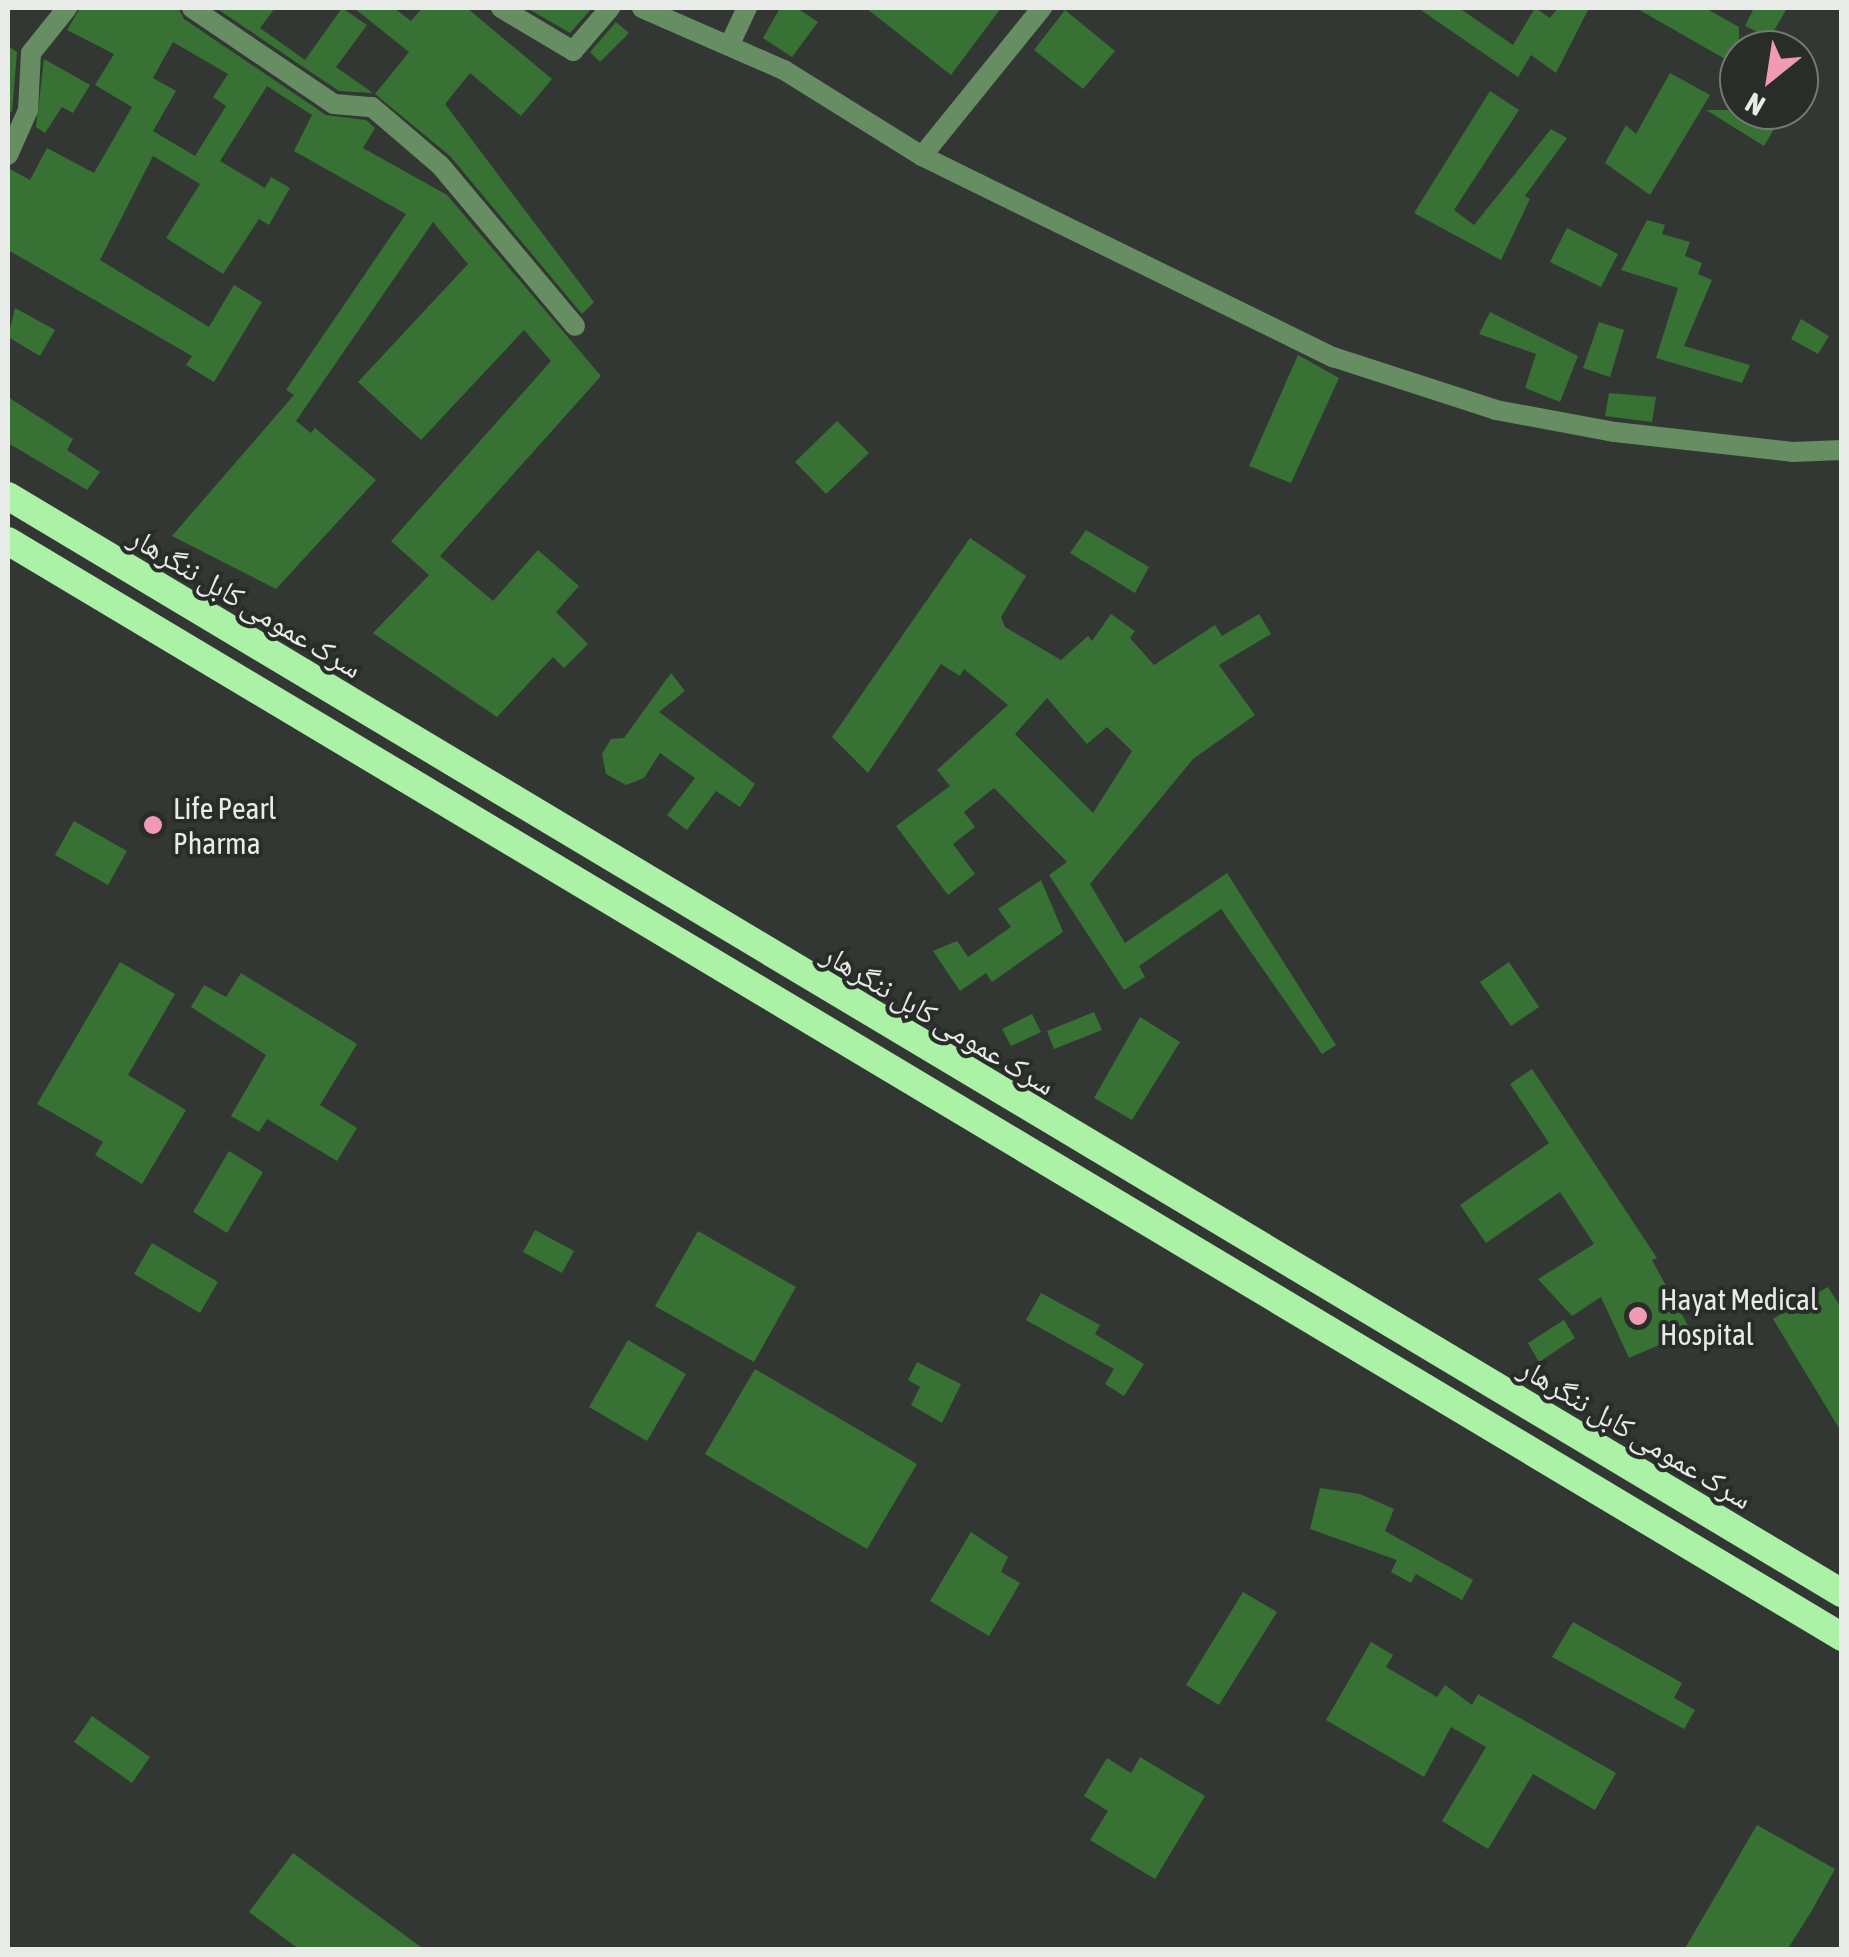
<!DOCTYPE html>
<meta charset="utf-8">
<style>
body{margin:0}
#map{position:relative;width:1849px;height:1957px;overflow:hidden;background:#333733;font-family:"Asap Condensed","Noto Naskh Arabic",sans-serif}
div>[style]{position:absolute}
.building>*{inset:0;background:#387134}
.minor>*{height:20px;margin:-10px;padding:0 10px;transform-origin:10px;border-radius:10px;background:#678e63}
.trunk>*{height:28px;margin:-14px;padding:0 14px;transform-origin:14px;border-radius:14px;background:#abf1a6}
.dots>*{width:28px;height:28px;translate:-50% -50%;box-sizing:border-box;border:5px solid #292d29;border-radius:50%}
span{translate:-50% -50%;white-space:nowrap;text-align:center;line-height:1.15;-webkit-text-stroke:8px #292d29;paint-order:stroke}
.street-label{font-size:30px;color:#e8ebe8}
.poi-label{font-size:30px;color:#e8ebe8}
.left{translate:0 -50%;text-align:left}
.frame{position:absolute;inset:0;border:10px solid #e8ebe8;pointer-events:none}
.north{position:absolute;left:1719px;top:30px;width:100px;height:100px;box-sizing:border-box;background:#292d29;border:2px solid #757975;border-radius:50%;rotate:210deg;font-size:28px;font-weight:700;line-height:40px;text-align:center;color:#e8ebe8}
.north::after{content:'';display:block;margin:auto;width:35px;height:45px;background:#f09ab6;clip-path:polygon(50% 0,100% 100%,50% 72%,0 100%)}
</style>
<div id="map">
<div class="building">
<i style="clip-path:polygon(evenodd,80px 8px,178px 8px,184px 19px,326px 115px,366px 120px,375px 128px,363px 148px,447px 195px,601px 376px,440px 556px,493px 601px,538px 550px,579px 586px,556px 612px,588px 644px,564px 668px,553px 657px,497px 717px,373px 633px,429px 575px,391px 541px,551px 361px,524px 330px,421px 440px,358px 382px,468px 264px,433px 222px,296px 421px,311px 433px,315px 428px,376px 480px,276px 589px,172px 536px,294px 395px,286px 390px,406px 214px,294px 151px,312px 115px,267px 86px,220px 161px,265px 188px,271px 177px,290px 188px,269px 225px,259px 219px,223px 274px,166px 238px,200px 184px,153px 156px,100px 260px,209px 327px,234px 285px,262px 302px,214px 382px,186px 365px,192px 356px,8px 250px,8px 168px,30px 180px,47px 148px,94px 173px,132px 107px,95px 85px,114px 54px,67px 30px,80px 8px,173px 42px,228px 74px,213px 97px,226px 106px,195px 156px,153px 131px,176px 91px,153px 78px,173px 42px)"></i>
<i style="clip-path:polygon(216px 8px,275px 8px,260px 28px,305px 60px,342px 8px,367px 25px,336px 67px,373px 93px,339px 91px)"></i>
<i style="clip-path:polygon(354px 8px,394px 8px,411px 21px,422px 8px,467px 8px,552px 79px,521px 116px,470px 73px,445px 104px,594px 302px,582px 314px,450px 156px,375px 94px,409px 52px)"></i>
<i style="clip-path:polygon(527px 8px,592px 8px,570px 33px)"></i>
<i style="clip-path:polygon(780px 8px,797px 8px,818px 22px,792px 57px,763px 38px)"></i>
<i style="clip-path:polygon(866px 8px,1001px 8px,951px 75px)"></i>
<i style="clip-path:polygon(1418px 8px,1459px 8px,1513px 45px,1535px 8px,1550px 18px,1558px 8px,1589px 8px,1556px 73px,1531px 55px,1518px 77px)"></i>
<i style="clip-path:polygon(1636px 8px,1705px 8px,1739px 27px,1739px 67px)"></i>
<i style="clip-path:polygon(1754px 8px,1787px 8px,1770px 38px,1745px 26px)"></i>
<i style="clip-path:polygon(1065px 10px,1115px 51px,1083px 89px,1034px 50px)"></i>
<i style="clip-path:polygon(616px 22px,629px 33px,600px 62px,590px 52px)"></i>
<i style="clip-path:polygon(8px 46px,17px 52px,12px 112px,8px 110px)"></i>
<i style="clip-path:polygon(44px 59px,90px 85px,73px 113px,62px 107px,45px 133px,36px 127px)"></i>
<i style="clip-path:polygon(1670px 73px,1710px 95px,1650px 195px,1605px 163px,1626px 125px,1636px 134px)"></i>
<i style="clip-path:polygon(1490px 91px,1519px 110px,1454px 210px,1474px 225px,1551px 129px,1567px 138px,1525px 196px,1530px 199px,1501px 260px,1414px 213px)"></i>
<i style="clip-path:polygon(1706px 110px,1765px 110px,1758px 120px,1774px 129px,1764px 146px)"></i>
<i style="clip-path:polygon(1647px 220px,1665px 225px,1662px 234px,1690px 242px,1685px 256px,1702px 263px,1698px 274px,1712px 280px,1684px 346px,1750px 365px,1742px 383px,1656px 358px,1678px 288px,1621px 270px)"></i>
<i style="clip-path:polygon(1567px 228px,1618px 254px,1601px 287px,1550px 262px)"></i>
<i style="clip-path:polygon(15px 308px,55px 330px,40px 356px,8px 337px)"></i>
<i style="clip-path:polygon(1490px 312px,1578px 356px,1560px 402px,1525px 388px,1536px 354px,1479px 334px)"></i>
<i style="clip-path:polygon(1801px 319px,1829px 336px,1818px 354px,1791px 339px)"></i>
<i style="clip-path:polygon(1599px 322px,1624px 330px,1610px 377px,1583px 368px)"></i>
<i style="clip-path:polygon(1298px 355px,1339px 378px,1291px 483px,1249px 466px)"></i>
<i style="clip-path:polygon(1609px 393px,1656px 397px,1652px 422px,1605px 416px)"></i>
<i style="clip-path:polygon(8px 397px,73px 439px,67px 450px,100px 472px,87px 490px,8px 443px)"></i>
<i style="clip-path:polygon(837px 421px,869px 453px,826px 494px,795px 462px)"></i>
<i style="clip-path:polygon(1086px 530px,1149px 567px,1135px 593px,1070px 553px)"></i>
<i style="clip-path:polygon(evenodd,970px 538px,1026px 576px,1001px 617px,1005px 627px,1061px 660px,1088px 636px,1092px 641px,1111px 614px,1135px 631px,1130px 638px,1154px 665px,1215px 625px,1222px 636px,1259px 614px,1271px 634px,1219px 665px,1255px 715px,1193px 759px,1090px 884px,1125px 943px,1227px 873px,1336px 1045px,1322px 1054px,1221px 909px,1139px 966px,1145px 977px,1124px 990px,1049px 875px,1067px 862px,994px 788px,964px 812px,975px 827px,953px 844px,975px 874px,948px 895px,896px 826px,950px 786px,937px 770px,1008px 705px,964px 669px,960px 676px,941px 664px,868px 773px,832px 737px,970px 538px,1047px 698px,1087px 744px,1107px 727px,1132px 751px,1093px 813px,1015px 734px,1047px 698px)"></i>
<i style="clip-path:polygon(671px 673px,685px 691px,659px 712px,755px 784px,740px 807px,716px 791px,687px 830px,667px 815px,695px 778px,660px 753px,644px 778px,626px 785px,606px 774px,602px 754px,611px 739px,624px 738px)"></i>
<i style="clip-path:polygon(74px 821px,127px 851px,108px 885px,55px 855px)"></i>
<i style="clip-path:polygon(1041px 880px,1063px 932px,992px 982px,986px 973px,960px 991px,933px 951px,957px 941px,968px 957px,1011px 927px,998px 909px)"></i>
<i style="clip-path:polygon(120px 962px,175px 994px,128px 1075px,186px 1110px,142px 1184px,95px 1155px,103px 1142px,37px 1104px)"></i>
<i style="clip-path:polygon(1509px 962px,1539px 1007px,1511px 1026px,1480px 982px)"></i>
<i style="clip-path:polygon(241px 973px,357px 1044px,320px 1105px,357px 1128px,337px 1161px,267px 1119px,259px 1132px,231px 1116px,266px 1055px,191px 1007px,204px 985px,226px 997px)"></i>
<i style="clip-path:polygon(1094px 1012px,1102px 1030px,1054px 1049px,1047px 1031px)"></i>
<i style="clip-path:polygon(1032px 1014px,1041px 1032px,1011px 1046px,1002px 1029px)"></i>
<i style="clip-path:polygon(1140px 1017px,1180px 1042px,1132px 1120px,1094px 1098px)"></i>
<i style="clip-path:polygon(1532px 1069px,1657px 1258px,1652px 1260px,1691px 1331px,1629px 1358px,1601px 1297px,1572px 1316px,1538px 1279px,1594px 1244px,1560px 1192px,1486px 1243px,1460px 1205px,1549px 1143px,1510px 1084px)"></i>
<i style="clip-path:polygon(229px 1151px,263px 1172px,227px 1233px,193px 1212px)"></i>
<i style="clip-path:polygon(535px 1230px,574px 1251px,562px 1273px,523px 1252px)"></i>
<i style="clip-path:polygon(698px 1231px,796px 1287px,754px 1362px,655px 1306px)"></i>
<i style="clip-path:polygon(152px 1243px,218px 1282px,200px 1313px,134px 1274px)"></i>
<i style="clip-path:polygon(1828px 1287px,1842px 1309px,1842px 1433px,1773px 1319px)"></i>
<i style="clip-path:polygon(1041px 1293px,1100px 1325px,1095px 1334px,1144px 1364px,1124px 1396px,1105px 1384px,1114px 1369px,1026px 1320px)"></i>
<i style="clip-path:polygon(1564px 1320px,1575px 1338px,1539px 1362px,1528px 1343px)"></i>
<i style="clip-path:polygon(628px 1340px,686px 1374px,647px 1441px,589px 1407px)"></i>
<i style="clip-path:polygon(917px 1362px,961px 1384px,942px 1423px,911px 1405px,920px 1387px,908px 1380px)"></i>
<i style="clip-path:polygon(755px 1369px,917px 1464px,867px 1549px,705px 1454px)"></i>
<i style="clip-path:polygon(1320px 1488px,1360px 1494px,1394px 1509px,1385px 1531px,1473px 1580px,1462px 1600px,1416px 1574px,1411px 1583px,1391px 1572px,1397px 1560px,1310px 1529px)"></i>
<i style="clip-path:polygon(971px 1532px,1008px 1557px,1001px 1572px,1020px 1583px,989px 1636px,930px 1601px)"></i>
<i style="clip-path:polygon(1243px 1592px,1277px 1612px,1219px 1705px,1186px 1685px)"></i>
<i style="clip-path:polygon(1573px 1622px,1682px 1683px,1674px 1698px,1695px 1710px,1684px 1729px,1552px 1657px)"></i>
<i style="clip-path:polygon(1371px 1642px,1393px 1655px,1386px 1667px,1437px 1697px,1445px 1685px,1472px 1705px,1478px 1694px,1616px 1773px,1595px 1810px,1533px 1774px,1488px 1849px,1442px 1821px,1486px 1747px,1451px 1727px,1424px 1777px,1326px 1720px)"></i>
<i style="clip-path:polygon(92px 1716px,150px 1757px,132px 1783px,74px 1742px)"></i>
<i style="clip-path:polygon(1140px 1757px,1205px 1796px,1155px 1879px,1090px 1840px,1108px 1811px,1084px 1796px,1107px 1758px,1131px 1773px)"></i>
<i style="clip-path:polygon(1757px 1825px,1835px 1869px,1811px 1912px,1787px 1950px,1684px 1950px)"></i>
<i style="clip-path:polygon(293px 1853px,425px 1950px,300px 1950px,249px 1912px)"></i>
</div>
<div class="minor">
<i style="left:192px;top:8px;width:171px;rotate:34.1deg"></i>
<i style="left:334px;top:104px;width:38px;rotate:5deg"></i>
<i style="left:372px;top:107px;width:89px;rotate:40.5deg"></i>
<i style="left:440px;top:165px;width:210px;rotate:50deg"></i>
<i style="left:501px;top:8px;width:84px;rotate:30.8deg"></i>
<i style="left:573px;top:51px;width:57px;rotate:-49.3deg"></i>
<i style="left:642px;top:8px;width:155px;rotate:23.6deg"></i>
<i style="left:784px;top:70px;width:163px;rotate:31.9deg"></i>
<i style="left:922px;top:156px;width:458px;rotate:26.1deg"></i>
<i style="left:1333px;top:357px;width:171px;rotate:18deg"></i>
<i style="left:1496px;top:410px;width:121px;rotate:10.5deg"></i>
<i style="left:1615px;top:432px;width:178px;rotate:6.4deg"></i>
<i style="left:1792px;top:452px;width:50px;rotate:-2.3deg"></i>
<i style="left:730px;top:44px;width:40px;rotate:-65deg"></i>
<i style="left:8px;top:155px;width:49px;rotate:-66deg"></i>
<i style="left:28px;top:110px;width:57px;rotate:-87deg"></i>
<i style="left:31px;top:53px;width:58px;rotate:-51.3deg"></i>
<i style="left:922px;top:156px;width:191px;rotate:-51deg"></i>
</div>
<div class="trunk">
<i style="left:8px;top:496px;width:2137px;rotate:30.89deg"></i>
<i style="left:8px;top:541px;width:2137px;rotate:30.86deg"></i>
</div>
<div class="dots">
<i style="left:153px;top:825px;background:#f09ab6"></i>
<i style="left:1638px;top:1316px;background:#f09ab6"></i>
</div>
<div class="street-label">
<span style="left:246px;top:602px;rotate:31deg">سرک عمومی کابل ننگرهار</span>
<span style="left:939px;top:1019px;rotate:31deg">سرک عمومی کابل ننگرهار</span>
<span style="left:1636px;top:1433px;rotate:31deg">سرک عمومی کابل ننگرهار</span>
</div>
<div class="poi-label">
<span class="left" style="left:173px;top:825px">Life Pearl<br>Pharma</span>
<span class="left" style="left:1660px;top:1316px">Hayat Medical<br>Hospital</span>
</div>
<div class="frame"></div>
<div class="north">N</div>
</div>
